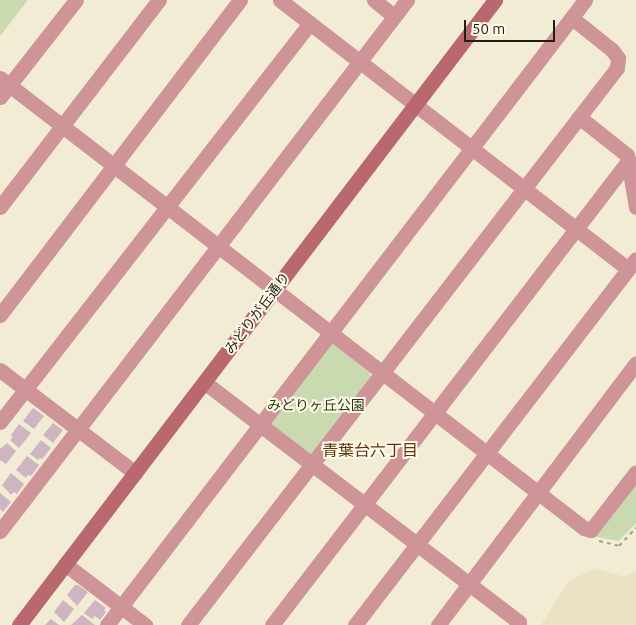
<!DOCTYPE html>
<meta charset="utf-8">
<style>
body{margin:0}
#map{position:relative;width:636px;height:625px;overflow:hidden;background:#f3ecd5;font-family:Ubuntu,"Noto Sans JP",sans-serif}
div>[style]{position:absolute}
.built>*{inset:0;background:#ebe2c3}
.green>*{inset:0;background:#c9dab0}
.building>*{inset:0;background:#cdb5c2}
.path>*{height:2px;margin-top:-1px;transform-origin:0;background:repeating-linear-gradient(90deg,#a49f8d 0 4px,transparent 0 8px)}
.street>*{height:15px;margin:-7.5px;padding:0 7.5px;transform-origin:7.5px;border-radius:7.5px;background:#ce9498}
.secondary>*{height:15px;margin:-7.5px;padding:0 7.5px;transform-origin:7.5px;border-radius:7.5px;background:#ba6870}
span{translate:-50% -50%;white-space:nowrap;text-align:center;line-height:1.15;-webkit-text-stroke:4px #fefaeb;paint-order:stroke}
.street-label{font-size:14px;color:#211e15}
.park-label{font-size:14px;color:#2a3a07}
.quarter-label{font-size:16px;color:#5d3308}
.scale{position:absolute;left:464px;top:20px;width:91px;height:22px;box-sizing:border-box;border:2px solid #211e15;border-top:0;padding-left:6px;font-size:15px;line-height:18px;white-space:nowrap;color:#211e15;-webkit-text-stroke:4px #fefaeb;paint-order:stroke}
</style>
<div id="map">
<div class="built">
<i style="clip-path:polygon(595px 568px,625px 577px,636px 571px,636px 625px,541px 625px,568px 582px)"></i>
</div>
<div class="green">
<i style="clip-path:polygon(0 0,28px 0,0 36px)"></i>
<i style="clip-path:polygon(333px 344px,370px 373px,371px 378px,313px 454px,308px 455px,270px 425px,270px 420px,329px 345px)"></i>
<i style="clip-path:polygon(636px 484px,636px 523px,619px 541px,596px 537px)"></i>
</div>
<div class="building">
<i style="clip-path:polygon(33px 408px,44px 416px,34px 429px,23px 421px)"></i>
<i style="clip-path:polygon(53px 423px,63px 430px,53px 443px,43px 435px)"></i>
<i style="clip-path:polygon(19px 424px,31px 433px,19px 448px,10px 440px,13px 437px,11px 435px)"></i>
<i style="clip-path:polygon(41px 440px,51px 448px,42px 459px,40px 458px,38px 460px,30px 454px)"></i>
<i style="clip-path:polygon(7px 443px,16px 451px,6px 464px,0 460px,0 449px)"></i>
<i style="clip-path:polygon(27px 456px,39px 465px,31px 476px,28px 475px,26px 478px,16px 470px)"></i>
<i style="clip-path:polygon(11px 473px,24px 484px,17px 494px,14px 492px,11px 495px,2px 485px)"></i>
<i style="clip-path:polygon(0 493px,11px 502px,3px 512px,0 509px)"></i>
<i style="clip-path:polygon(75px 585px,78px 585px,88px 592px,77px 606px,67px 595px)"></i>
<i style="clip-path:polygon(63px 600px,74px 609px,64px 622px,54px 612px)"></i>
<i style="clip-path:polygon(95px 600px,106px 608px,104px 610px,106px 612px,100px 620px,95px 616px,92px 619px,84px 613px)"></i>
<i style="clip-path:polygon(82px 615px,95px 625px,71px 625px)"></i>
<i style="clip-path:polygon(51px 619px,59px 625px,45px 625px)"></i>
</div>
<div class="path">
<i style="left:599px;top:541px;width:21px;rotate:14deg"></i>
<i style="left:619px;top:546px;width:25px;rotate:-47deg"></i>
</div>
<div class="street">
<i style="left:280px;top:0;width:440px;rotate:37.7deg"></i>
<i style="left:374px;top:0;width:26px;rotate:39deg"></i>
<i style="left:0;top:78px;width:737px;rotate:37.62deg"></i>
<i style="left:584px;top:528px;width:7px;rotate:16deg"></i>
<i style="left:591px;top:530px;width:73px;rotate:-52.2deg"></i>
<i style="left:0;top:97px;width:123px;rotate:-51.9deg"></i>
<i style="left:579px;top:117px;width:61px;rotate:38.4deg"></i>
<i style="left:627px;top:155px;width:53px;rotate:80.2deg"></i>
<i style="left:0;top:207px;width:261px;rotate:-52.5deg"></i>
<i style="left:0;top:315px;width:396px;rotate:-52.7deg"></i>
<i style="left:0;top:370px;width:170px;rotate:37.3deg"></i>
<i style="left:204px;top:382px;width:396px;rotate:37.3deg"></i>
<i style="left:519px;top:622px;width:4px;rotate:135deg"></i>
<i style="left:0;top:422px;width:505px;rotate:-52.15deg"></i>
<i style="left:0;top:531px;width:669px;rotate:-52.53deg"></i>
<i style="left:65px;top:564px;width:101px;rotate:37.3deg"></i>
<i style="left:107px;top:625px;width:787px;rotate:-52.59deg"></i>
<i style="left:188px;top:625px;width:703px;rotate:-52.4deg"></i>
<i style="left:617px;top:68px;width:10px;rotate:-84deg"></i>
<i style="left:618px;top:58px;width:10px;rotate:-127deg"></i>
<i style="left:612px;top:50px;width:51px;rotate:-141.3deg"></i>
<i style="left:272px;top:625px;width:586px;rotate:-52.49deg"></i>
<i style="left:355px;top:625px;width:461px;rotate:-52.5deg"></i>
<i style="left:438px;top:625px;width:328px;rotate:-52.9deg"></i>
</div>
<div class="secondary">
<i style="left:19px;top:625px;width:786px;rotate:-52.71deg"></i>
</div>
<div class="street-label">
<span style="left:257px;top:313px;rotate:-53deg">みどりが丘通り</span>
</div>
<div class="park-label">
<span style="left:316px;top:405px">みどりヶ丘公園</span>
</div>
<div class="quarter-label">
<span style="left:370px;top:450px">青葉台六丁目</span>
</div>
<div class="scale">50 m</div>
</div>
